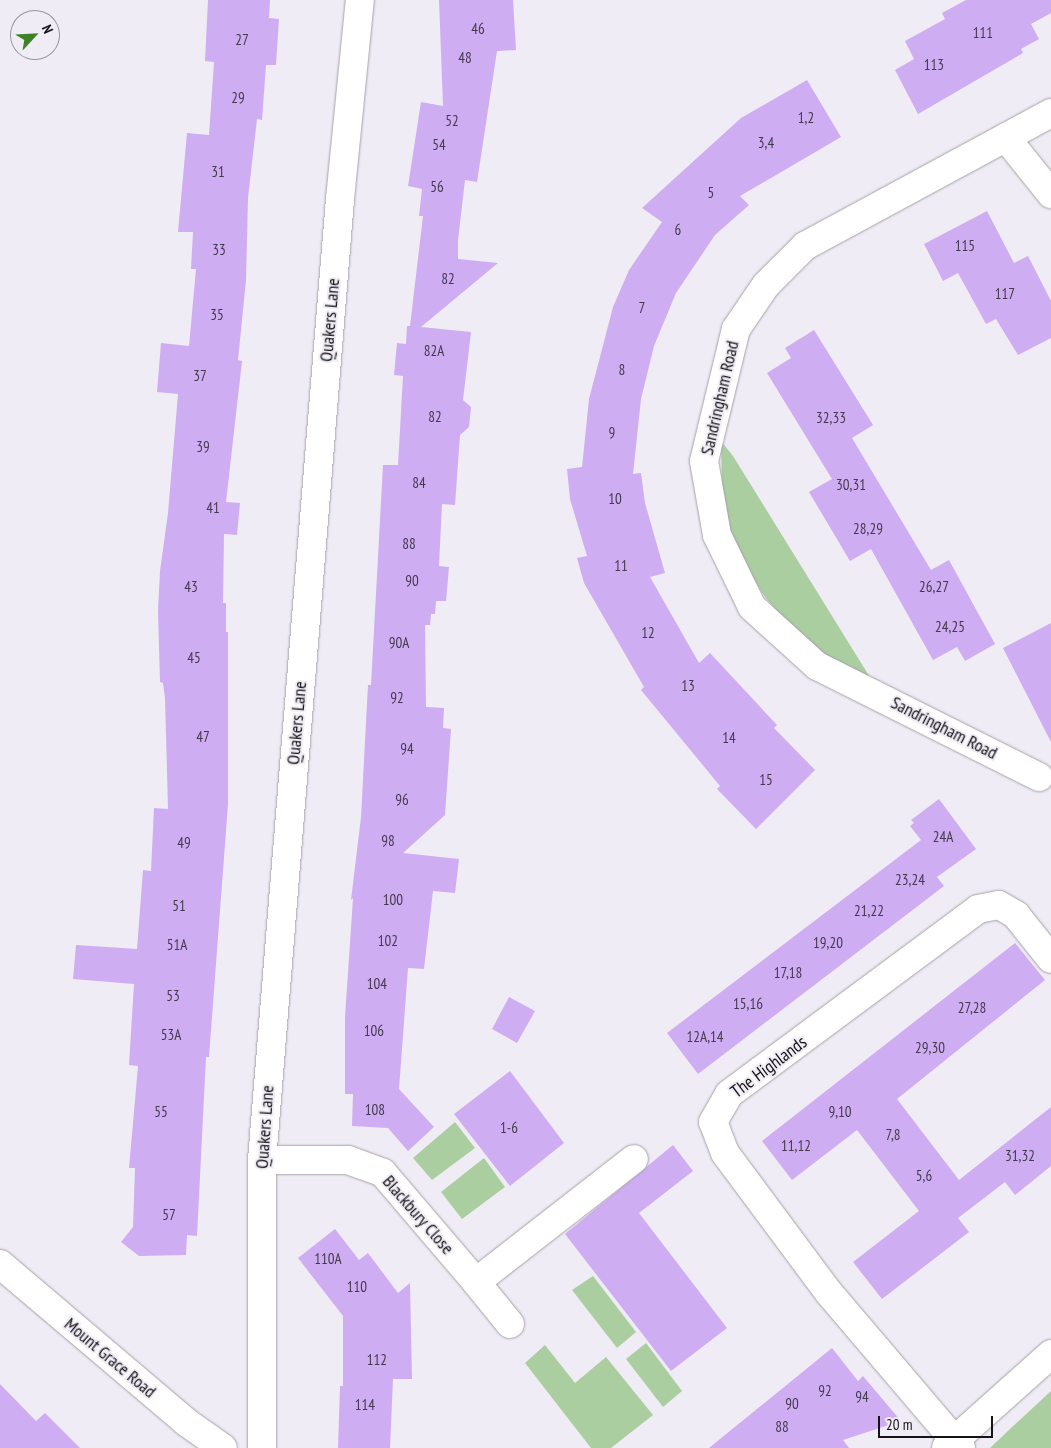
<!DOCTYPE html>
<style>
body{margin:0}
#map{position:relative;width:1051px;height:1448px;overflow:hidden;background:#f0ecf5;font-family:"PT Sans Narrow",sans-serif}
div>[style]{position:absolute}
.green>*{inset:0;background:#abcea1}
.building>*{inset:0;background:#ceadf2}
.roads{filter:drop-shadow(0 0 1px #a5a1a9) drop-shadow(0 0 1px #a5a1a9)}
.minor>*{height:28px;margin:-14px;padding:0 14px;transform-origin:14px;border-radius:14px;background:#fff}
.primary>*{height:28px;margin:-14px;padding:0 14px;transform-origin:14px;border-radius:14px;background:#fff}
span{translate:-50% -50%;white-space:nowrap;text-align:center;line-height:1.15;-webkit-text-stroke:4px #f0ecf5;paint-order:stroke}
.number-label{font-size:15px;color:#433a4d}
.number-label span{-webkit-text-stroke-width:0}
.street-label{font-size:18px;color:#151316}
.north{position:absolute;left:10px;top:10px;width:50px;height:50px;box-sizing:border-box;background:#f0ecf5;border:1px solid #98959c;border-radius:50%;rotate:65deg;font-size:14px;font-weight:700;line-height:20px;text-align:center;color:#151316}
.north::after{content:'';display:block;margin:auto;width:18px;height:22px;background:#3d8227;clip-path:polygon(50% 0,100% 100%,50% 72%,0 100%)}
.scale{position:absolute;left:878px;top:1416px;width:115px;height:22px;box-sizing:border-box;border:2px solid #151316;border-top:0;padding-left:6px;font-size:15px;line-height:18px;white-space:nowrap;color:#151316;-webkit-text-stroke:4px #f0ecf5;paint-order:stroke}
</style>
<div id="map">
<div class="green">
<i style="clip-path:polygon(721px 441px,733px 456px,876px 687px,842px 668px,797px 634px,765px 597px,744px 564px,729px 528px,722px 490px)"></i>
<i style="clip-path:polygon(455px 1122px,475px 1148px,432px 1180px,413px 1158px)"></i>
<i style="clip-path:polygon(484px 1158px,505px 1187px,462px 1219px,441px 1192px)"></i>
<i style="clip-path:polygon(593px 1276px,636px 1332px,617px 1348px,572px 1290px)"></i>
<i style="clip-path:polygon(646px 1343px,682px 1391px,663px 1407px,626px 1359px)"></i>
<i style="clip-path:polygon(545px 1345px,575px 1383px,606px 1357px,653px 1415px,611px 1448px,591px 1448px,525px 1363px)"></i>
<i style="clip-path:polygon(1051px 1391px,1051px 1448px,990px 1448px,1010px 1429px)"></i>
</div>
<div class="building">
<i style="clip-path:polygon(208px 0,270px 0,269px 18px,279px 19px,276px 65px,266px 65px,262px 120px,257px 119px,248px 198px,246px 280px,238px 360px,242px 361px,226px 502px,240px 503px,237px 535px,224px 534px,223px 603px,226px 603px,226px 632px,228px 632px,228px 804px,209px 1057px,206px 1057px,197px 1236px,187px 1235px,186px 1255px,139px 1256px,121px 1242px,133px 1227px,135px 1168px,129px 1168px,138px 1066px,129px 1065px,134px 984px,73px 979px,76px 945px,137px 949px,143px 870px,151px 871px,154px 808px,168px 809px,165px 698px,163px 683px,160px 682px,158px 611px,160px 571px,168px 513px,178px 394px,157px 392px,161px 343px,189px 346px,196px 269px,191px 269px,193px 232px,178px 232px,187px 133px,209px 135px,214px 62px,205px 61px)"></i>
<i style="clip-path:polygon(439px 0,513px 0,516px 50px,497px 51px,477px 182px,465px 180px,458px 240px,458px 259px,498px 263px,421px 327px,471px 332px,463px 400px,471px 407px,469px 427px,460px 435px,455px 505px,442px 504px,439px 566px,449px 567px,446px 601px,436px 601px,435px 614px,431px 614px,430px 625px,425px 625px,426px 707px,444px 708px,443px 728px,451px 729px,445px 815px,403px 853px,459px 859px,455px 893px,433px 891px,424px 969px,408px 968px,399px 1089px,434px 1127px,408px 1151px,388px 1128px,352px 1126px,353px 1094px,345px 1094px,345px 1017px,353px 898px,351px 900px,361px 817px,368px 685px,371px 685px,383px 465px,398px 465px,403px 376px,394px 375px,397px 343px,406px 344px,407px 326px,410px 326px,423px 216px,419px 216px,422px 189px,408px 186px,421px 102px,443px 106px)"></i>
<i style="clip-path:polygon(966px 0,1051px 0,1051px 13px,1031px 24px,1039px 39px,1021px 49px,1023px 53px,918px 114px,895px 70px,914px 59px,905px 41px,945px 19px,942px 13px)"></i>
<i style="clip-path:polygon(807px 80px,841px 137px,740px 196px,749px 205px,715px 235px,676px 293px,654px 346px,641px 399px,633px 474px,641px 473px,645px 503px,665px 573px,650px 577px,699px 663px,710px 653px,777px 725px,774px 728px,815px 770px,756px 829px,717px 789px,720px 786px,641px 690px,644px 687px,584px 583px,577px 558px,587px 556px,570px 499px,567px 469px,582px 467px,589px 399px,613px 307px,629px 270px,662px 222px,642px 208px,741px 118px)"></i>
<i style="clip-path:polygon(987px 211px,1014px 263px,1028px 256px,1051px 301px,1051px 338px,1018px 355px,996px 319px,986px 324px,958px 273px,943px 281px,924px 244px)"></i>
<i style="clip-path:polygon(814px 330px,873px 425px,852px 438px,931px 570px,949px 560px,995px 644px,965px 661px,957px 647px,933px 660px,871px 549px,850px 561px,809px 492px,832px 479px,767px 373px,791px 358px,785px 348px)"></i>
<i style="clip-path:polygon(1051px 623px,1051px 742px,1003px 648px)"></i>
<i style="clip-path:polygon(939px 799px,976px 849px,937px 877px,944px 886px,698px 1074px,667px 1033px,921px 840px,910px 826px,914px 823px,911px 820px)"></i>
<i style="clip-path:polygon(1015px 943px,1045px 980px,897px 1099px,959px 1180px,1051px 1107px,1051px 1166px,1015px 1195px,1005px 1182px,958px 1218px,969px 1232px,882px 1299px,853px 1262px,919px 1211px,857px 1130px,792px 1180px,762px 1141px)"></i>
<i style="clip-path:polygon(509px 997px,535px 1011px,517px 1043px,492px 1029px)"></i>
<i style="clip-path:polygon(510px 1071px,564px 1143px,510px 1186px,454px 1114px)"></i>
<i style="clip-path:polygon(673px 1145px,693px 1171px,639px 1213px,727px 1328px,671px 1371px,565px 1234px)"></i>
<i style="clip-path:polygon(335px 1229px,359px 1260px,368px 1253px,398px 1293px,410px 1283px,412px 1379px,393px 1379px,390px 1448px,338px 1448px,340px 1386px,343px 1386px,343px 1316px,298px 1258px)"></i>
<i style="clip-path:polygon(832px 1348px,858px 1381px,863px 1376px,901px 1421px,843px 1440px,849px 1448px,709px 1448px)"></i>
<i style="clip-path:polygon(0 1384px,36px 1421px,45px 1413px,80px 1448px,0 1448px)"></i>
</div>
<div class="roads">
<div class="minor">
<i style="left:1006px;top:138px;width:72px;rotate:51.2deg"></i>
<i style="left:1039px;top:777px;width:248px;rotate:-153.4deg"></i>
<i style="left:817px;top:666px;width:88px;rotate:-137.8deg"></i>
<i style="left:752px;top:607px;width:80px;rotate:-115.9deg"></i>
<i style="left:717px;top:535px;width:75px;rotate:-100deg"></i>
<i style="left:704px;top:461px;width:136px;rotate:-76.4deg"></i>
<i style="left:736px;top:329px;width:53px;rotate:-55.7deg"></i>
<i style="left:766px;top:285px;width:55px;rotate:-45deg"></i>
<i style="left:805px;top:246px;width:280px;rotate:-28.4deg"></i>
<i style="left:262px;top:1160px;width:86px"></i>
<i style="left:348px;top:1160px;width:37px;rotate:20deg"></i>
<i style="left:383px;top:1173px;width:143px;rotate:49.5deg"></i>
<i style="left:476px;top:1282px;width:200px;rotate:-37.9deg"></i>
<i style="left:0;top:1264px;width:244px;rotate:40.3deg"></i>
<i style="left:186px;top:1422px;width:45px;rotate:35.1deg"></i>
<i style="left:476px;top:1282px;width:54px;rotate:51deg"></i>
<i style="left:262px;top:1448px;width:288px;rotate:-90deg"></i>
<i style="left:262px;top:1160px;width:964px;rotate:-85.36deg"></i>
<i style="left:340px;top:199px;width:200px;rotate:-84.3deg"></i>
<i style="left:961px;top:1448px;width:204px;rotate:-130.4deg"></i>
<i style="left:829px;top:1293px;width:174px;rotate:-126.6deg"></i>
<i style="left:725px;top:1153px;width:33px;rotate:-111deg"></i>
<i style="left:713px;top:1122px;width:32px;rotate:-60deg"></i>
<i style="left:729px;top:1094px;width:310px;rotate:-36.6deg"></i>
<i style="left:978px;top:909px;width:21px;rotate:-11deg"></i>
<i style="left:999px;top:905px;width:20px;rotate:30deg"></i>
<i style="left:1016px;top:915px;width:56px;rotate:51.5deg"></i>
</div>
<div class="primary">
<i style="left:946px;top:1448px;width:141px;rotate:-41.8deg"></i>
</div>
</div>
<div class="number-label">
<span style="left:478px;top:29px">46</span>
<span style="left:983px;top:33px">111</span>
<span style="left:242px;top:40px">27</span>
<span style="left:465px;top:58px">48</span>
<span style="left:934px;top:65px">113</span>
<span style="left:238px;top:98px">29</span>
<span style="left:806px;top:118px">1,2</span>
<span style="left:452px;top:121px">52</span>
<span style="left:766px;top:143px">3,4</span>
<span style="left:439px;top:145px">54</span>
<span style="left:218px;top:172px">31</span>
<span style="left:437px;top:187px">56</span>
<span style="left:711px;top:193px">5</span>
<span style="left:678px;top:230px">6</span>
<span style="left:965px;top:246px">115</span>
<span style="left:219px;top:250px">33</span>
<span style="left:448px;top:279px">82</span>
<span style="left:1005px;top:294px">117</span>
<span style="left:642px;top:308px">7</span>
<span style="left:217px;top:315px">35</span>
<span style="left:434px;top:351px">82A</span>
<span style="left:622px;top:370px">8</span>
<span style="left:200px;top:376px">37</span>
<span style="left:435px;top:417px">82</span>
<span style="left:831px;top:418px">32,33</span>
<span style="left:612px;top:433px">9</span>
<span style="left:203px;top:447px">39</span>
<span style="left:419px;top:483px">84</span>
<span style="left:851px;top:485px">30,31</span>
<span style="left:615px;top:499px">10</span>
<span style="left:213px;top:508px">41</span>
<span style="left:868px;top:529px">28,29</span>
<span style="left:409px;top:544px">88</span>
<span style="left:621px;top:566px">11</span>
<span style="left:412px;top:581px">90</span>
<span style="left:191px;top:587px">43</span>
<span style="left:934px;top:587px">26,27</span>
<span style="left:950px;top:627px">24,25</span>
<span style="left:648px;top:633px">12</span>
<span style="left:399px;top:643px">90A</span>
<span style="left:194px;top:658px">45</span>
<span style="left:688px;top:686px">13</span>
<span style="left:397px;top:698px">92</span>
<span style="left:203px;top:737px">47</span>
<span style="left:729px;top:738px">14</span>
<span style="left:407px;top:749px">94</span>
<span style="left:766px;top:780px">15</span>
<span style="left:402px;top:800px">96</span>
<span style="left:943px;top:837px">24A</span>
<span style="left:388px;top:841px">98</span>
<span style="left:184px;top:843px">49</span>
<span style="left:910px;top:880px">23,24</span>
<span style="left:393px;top:900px">100</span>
<span style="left:179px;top:906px">51</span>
<span style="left:869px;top:911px">21,22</span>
<span style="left:388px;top:941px">102</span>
<span style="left:828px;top:943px">19,20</span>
<span style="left:177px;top:945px">51A</span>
<span style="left:788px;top:973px">17,18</span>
<span style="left:377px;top:984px">104</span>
<span style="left:173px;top:996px">53</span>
<span style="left:748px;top:1004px">15,16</span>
<span style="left:972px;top:1008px">27,28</span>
<span style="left:374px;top:1031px">106</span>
<span style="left:171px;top:1035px">53A</span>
<span style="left:705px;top:1037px">12A,14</span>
<span style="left:930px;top:1048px">29,30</span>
<span style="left:375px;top:1110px">108</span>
<span style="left:161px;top:1112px">55</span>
<span style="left:840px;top:1112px">9,10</span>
<span style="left:509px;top:1128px">1-6</span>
<span style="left:893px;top:1135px">7,8</span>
<span style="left:796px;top:1146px">11,12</span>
<span style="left:1020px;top:1156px">31,32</span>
<span style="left:924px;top:1176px">5,6</span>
<span style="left:169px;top:1215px">57</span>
<span style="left:328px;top:1259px">110A</span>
<span style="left:357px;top:1287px">110</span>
<span style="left:377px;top:1360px">112</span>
<span style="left:825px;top:1391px">92</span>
<span style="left:862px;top:1397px">94</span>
<span style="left:792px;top:1404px">90</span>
<span style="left:365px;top:1405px">114</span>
<span style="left:782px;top:1427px">88</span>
</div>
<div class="street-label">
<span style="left:330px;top:320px;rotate:-85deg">Quakers Lane</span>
<span style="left:720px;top:398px;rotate:-77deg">Sandringham Road</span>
<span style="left:297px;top:723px;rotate:-85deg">Quakers Lane</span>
<span style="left:944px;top:728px;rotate:27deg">Sandringham Road</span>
<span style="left:769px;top:1067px;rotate:-37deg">The Highlands</span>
<span style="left:265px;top:1127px;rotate:-86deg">Quakers Lane</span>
<span style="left:418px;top:1215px;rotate:49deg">Blackbury Close</span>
<span style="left:110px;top:1358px;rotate:40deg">Mount Grace Road</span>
</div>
<div class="north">N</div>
<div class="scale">20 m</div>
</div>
